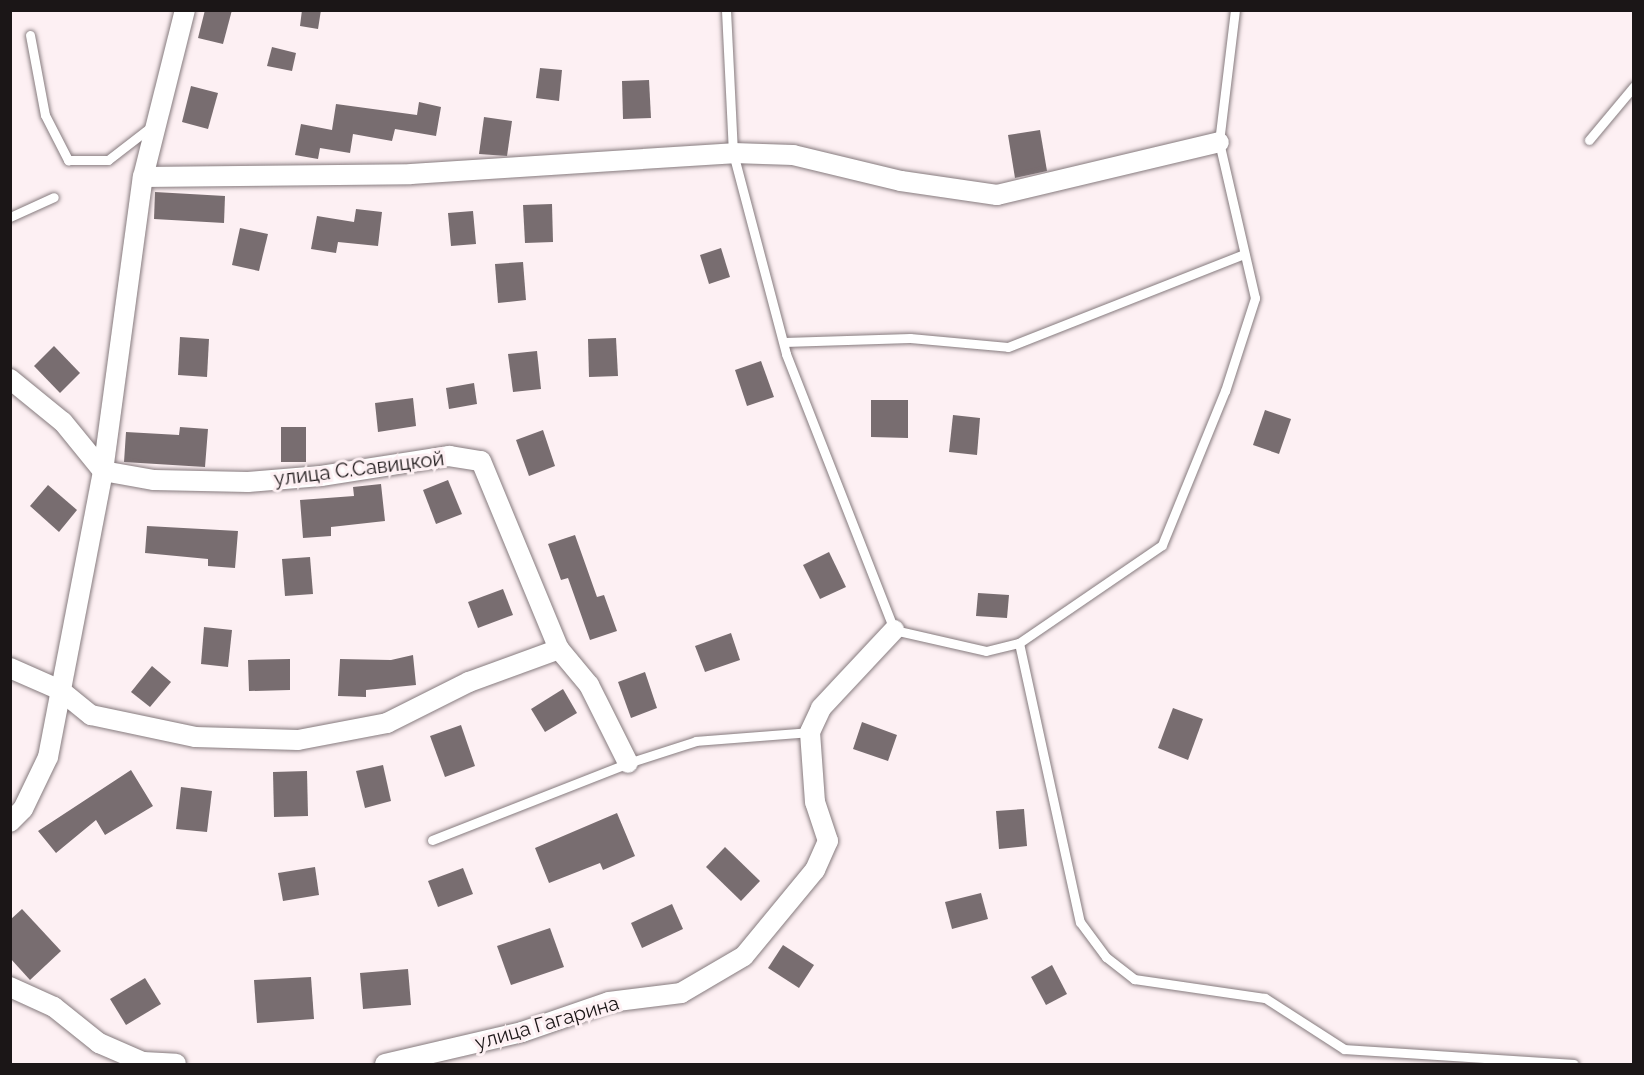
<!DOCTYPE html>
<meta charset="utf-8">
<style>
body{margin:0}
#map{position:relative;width:1644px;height:1075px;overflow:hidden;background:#fdf0f3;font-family:Raleway,sans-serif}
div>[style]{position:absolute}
.building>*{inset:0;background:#786d70}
.roads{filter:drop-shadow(0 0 2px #867b7e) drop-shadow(0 0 2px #867b7e)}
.service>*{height:9px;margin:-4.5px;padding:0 4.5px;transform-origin:4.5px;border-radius:4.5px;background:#fff}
.minor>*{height:20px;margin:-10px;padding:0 10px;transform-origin:10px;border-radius:10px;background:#fff}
span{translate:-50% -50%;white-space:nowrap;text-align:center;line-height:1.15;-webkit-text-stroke:6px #fdf0f3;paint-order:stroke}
.street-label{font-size:20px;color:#1b1617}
.frame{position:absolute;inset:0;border:12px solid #1b1617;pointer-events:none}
</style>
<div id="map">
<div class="building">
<i style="clip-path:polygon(205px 10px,232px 10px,223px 44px,198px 38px)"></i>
<i style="clip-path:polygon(302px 10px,321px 10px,318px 29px,300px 26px)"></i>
<i style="clip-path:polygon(272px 47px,296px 53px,292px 71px,267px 66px)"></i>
<i style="clip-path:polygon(540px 68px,562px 70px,559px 101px,536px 98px)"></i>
<i style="clip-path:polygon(649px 80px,651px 118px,623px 119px,622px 81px)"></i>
<i style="clip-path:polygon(191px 86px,218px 93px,208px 129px,182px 122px)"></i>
<i style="clip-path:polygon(419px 102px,441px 107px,436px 136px,395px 129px,392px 141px,353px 134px,350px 153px,320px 148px,318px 159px,295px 155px,301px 124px,332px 130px,336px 104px,417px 115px)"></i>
<i style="clip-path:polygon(484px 117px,512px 121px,507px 156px,479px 154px)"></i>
<i style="clip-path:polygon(1040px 130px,1047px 171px,1015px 178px,1008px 135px)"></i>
<i style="clip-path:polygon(155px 192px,225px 196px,224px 223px,154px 219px)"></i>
<i style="clip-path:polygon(552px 204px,553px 242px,525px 243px,523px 205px)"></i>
<i style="clip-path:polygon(356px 209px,382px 212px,378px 246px,338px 242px,336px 253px,311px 249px,317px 216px,354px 222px)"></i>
<i style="clip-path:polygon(473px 211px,476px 244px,451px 246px,448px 213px)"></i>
<i style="clip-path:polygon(240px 228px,268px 234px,259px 271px,232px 265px)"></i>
<i style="clip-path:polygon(721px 248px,730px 277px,709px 284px,700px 255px)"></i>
<i style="clip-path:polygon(523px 262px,526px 300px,498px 303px,495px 264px)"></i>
<i style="clip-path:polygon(180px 337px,209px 339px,207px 377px,178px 375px)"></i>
<i style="clip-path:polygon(616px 338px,618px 376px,589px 377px,588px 339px)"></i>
<i style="clip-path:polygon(54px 346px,80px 373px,60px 393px,34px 366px)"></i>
<i style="clip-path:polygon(537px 351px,541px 389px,513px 392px,508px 354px)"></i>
<i style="clip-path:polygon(761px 361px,774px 397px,747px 406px,735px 370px)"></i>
<i style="clip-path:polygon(474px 383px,477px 404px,449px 409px,446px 388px)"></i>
<i style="clip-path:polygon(413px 398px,416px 426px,378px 432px,375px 403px)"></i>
<i style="clip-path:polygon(871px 400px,908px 400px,908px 438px,871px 437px)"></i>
<i style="clip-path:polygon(1265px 410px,1291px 419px,1279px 454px,1253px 445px)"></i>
<i style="clip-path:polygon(953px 415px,980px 418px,977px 455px,949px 452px)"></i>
<i style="clip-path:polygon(180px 427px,208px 429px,205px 467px,124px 462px,126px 432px,179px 435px)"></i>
<i style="clip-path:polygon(281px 427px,306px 427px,306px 462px,281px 462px)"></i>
<i style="clip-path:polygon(543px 430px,555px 466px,529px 476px,516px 440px)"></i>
<i style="clip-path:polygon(448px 480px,462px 514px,436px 524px,423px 490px)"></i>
<i style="clip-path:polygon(381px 484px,385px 521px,331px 527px,331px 536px,303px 538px,300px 500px,354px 496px,353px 487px)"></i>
<i style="clip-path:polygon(48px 485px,77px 510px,59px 532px,30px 506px)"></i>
<i style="clip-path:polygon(147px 526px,238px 531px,235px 568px,208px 566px,208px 559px,145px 553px)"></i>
<i style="clip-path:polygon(575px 535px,597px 597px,604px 595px,617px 631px,590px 640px,568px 578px,561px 580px,548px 544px)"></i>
<i style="clip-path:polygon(829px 552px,846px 587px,820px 599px,803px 565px)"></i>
<i style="clip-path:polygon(310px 557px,313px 594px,285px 596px,282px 559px)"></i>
<i style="clip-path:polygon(503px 589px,513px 615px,478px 628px,468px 602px)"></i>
<i style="clip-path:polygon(978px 593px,1009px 595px,1007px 618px,976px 616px)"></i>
<i style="clip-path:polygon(204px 627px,232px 630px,228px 667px,201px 664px)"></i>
<i style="clip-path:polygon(731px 633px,740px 660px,705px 672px,695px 646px)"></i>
<i style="clip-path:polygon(413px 655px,416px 685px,366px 690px,366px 697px,338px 696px,340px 659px,391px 660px)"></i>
<i style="clip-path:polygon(290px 659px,290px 690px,249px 691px,248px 660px)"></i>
<i style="clip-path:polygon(152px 666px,171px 682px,150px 707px,131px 692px)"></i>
<i style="clip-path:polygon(645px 672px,657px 708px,631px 718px,618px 682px)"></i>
<i style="clip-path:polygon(563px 689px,577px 713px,545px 732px,531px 709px)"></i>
<i style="clip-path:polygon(1173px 708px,1203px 719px,1188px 760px,1158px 748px)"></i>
<i style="clip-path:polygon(862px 722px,897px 735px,888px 761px,853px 749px)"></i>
<i style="clip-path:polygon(461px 725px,475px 766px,445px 777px,430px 736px)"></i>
<i style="clip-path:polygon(383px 765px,391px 801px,365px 808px,356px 771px)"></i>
<i style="clip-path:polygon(131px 770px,153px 806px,105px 835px,96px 820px,56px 853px,38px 831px)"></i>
<i style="clip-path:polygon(307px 771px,308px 816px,274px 817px,273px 772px)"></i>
<i style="clip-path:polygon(181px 787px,212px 791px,207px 832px,176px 829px)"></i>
<i style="clip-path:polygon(1024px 809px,1027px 846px,999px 849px,996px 811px)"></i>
<i style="clip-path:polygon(617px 813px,635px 856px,603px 870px,600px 863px,549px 883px,535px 848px)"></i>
<i style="clip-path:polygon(725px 847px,760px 881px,741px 901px,706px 867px)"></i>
<i style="clip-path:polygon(315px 867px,319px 895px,283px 901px,278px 873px)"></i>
<i style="clip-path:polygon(463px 868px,473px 894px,438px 907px,428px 881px)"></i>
<i style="clip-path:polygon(981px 893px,988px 919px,952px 929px,945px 902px)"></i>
<i style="clip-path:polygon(672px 904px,683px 929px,642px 948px,631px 923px)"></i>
<i style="clip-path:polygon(22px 909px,61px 951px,30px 980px,10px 958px,10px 920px)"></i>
<i style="clip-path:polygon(550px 928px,564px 967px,511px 985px,497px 946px)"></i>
<i style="clip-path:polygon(783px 945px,814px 965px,799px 988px,768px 968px)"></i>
<i style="clip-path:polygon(1052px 965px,1067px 994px,1046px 1005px,1031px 977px)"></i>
<i style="clip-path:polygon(408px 969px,411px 1005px,363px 1009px,360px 973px)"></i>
<i style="clip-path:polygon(311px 977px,314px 1019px,257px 1023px,254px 980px)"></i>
<i style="clip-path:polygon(145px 978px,161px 1004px,126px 1025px,110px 999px)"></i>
</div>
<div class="roads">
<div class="service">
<i style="left:726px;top:10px;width:143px;rotate:87.2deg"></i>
<i style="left:733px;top:153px;width:208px;rotate:75.2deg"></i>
<i style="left:786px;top:354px;width:296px;rotate:68.6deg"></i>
<i style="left:894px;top:630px;width:94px;rotate:12.9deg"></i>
<i style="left:986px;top:651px;width:34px;rotate:-14deg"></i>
<i style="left:1019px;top:643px;width:286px;rotate:77.7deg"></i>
<i style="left:1080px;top:922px;width:44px;rotate:53.4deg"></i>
<i style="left:1106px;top:957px;width:36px;rotate:38deg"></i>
<i style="left:1134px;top:979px;width:132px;rotate:8.3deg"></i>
<i style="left:1265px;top:998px;width:94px;rotate:32.8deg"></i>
<i style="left:1344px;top:1049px;width:230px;rotate:3.7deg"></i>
<i style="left:30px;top:35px;width:81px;rotate:79.4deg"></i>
<i style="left:45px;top:115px;width:51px;rotate:62.9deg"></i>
<i style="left:68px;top:160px;width:40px"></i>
<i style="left:108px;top:160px;width:56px;rotate:-37.7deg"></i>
<i style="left:1589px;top:140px;width:70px;rotate:-50.2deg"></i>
<i style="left:10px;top:217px;width:48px;rotate:-24.4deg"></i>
<i style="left:784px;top:342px;width:126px;rotate:-1.8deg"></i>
<i style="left:910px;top:338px;width:98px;rotate:5.2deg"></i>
<i style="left:1008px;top:347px;width:254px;rotate:-21.5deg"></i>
<i style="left:1019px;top:643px;width:173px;rotate:-34.4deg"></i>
<i style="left:1162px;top:545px;width:166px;rotate:-67.8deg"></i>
<i style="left:1225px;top:391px;width:98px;rotate:-72.1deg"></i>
<i style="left:1255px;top:298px;width:160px;rotate:-103deg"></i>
<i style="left:1219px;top:142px;width:133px;rotate:-83.1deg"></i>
<i style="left:432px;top:840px;width:211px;rotate:-21.4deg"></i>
<i style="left:628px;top:763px;width:71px;rotate:-17.9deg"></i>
<i style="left:696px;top:741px;width:114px;rotate:-4.5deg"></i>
</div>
<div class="minor">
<i style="left:143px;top:177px;width:268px;rotate:-0.6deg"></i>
<i style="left:411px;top:174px;width:323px;rotate:-3.7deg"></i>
<i style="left:733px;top:153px;width:60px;rotate:1.9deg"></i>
<i style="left:793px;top:155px;width:111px;rotate:13.5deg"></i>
<i style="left:901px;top:181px;width:97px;rotate:8.3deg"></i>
<i style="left:997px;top:195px;width:228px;rotate:-13.4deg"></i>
<i style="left:10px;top:379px;width:68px;rotate:39.1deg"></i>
<i style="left:63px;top:422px;width:63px;rotate:50.8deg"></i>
<i style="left:103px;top:471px;width:52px;rotate:10deg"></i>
<i style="left:154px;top:480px;width:94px;rotate:1.2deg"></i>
<i style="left:248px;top:482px;width:73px;rotate:-4.7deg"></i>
<i style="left:321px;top:476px;width:130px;rotate:-8.9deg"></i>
<i style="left:449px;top:456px;width:32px;rotate:9deg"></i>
<i style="left:481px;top:461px;width:204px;rotate:67.5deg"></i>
<i style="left:559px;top:649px;width:47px;rotate:50.2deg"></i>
<i style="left:589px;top:685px;width:87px;rotate:63.4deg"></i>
<i style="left:10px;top:668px;width:55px;rotate:23.7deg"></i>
<i style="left:60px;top:690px;width:40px;rotate:39deg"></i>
<i style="left:91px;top:715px;width:106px;rotate:11.9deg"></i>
<i style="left:195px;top:737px;width:103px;rotate:1.7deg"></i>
<i style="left:298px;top:740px;width:91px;rotate:-10.8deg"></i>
<i style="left:387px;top:723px;width:92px;rotate:-26.6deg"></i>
<i style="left:469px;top:682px;width:96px;rotate:-20.1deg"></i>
<i style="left:10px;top:822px;width:18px;rotate:-45deg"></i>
<i style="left:23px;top:809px;width:58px;rotate:-64.3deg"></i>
<i style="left:48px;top:757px;width:291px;rotate:-79.1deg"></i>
<i style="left:103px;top:471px;width:297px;rotate:-82.3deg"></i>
<i style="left:143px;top:177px;width:172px;rotate:-75.9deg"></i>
<i style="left:10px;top:987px;width:48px;rotate:24.4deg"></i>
<i style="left:54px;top:1007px;width:58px;rotate:38.7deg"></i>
<i style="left:99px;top:1043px;width:48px;rotate:23.4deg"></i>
<i style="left:143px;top:1062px;width:33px;rotate:3deg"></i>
<i style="left:385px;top:1064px;width:141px;rotate:-13.1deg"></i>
<i style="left:522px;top:1032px;width:92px;rotate:-19deg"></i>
<i style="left:609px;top:1002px;width:73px;rotate:-7.1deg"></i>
<i style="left:681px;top:993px;width:73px;rotate:-30.4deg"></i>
<i style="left:744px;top:956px;width:112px;rotate:-50.5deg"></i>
<i style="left:815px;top:870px;width:32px;rotate:-66deg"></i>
<i style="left:828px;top:841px;width:41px;rotate:-108.4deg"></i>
<i style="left:815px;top:802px;width:70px;rotate:-94.1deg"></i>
<i style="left:810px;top:732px;width:26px;rotate:-65deg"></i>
<i style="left:821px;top:708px;width:107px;rotate:-46.9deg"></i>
</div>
</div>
<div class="street-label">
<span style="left:359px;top:469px;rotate:-7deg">улица С.Савицкой</span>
<span style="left:547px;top:1023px;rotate:-16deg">улица Гагарина</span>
</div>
<div class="frame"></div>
</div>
